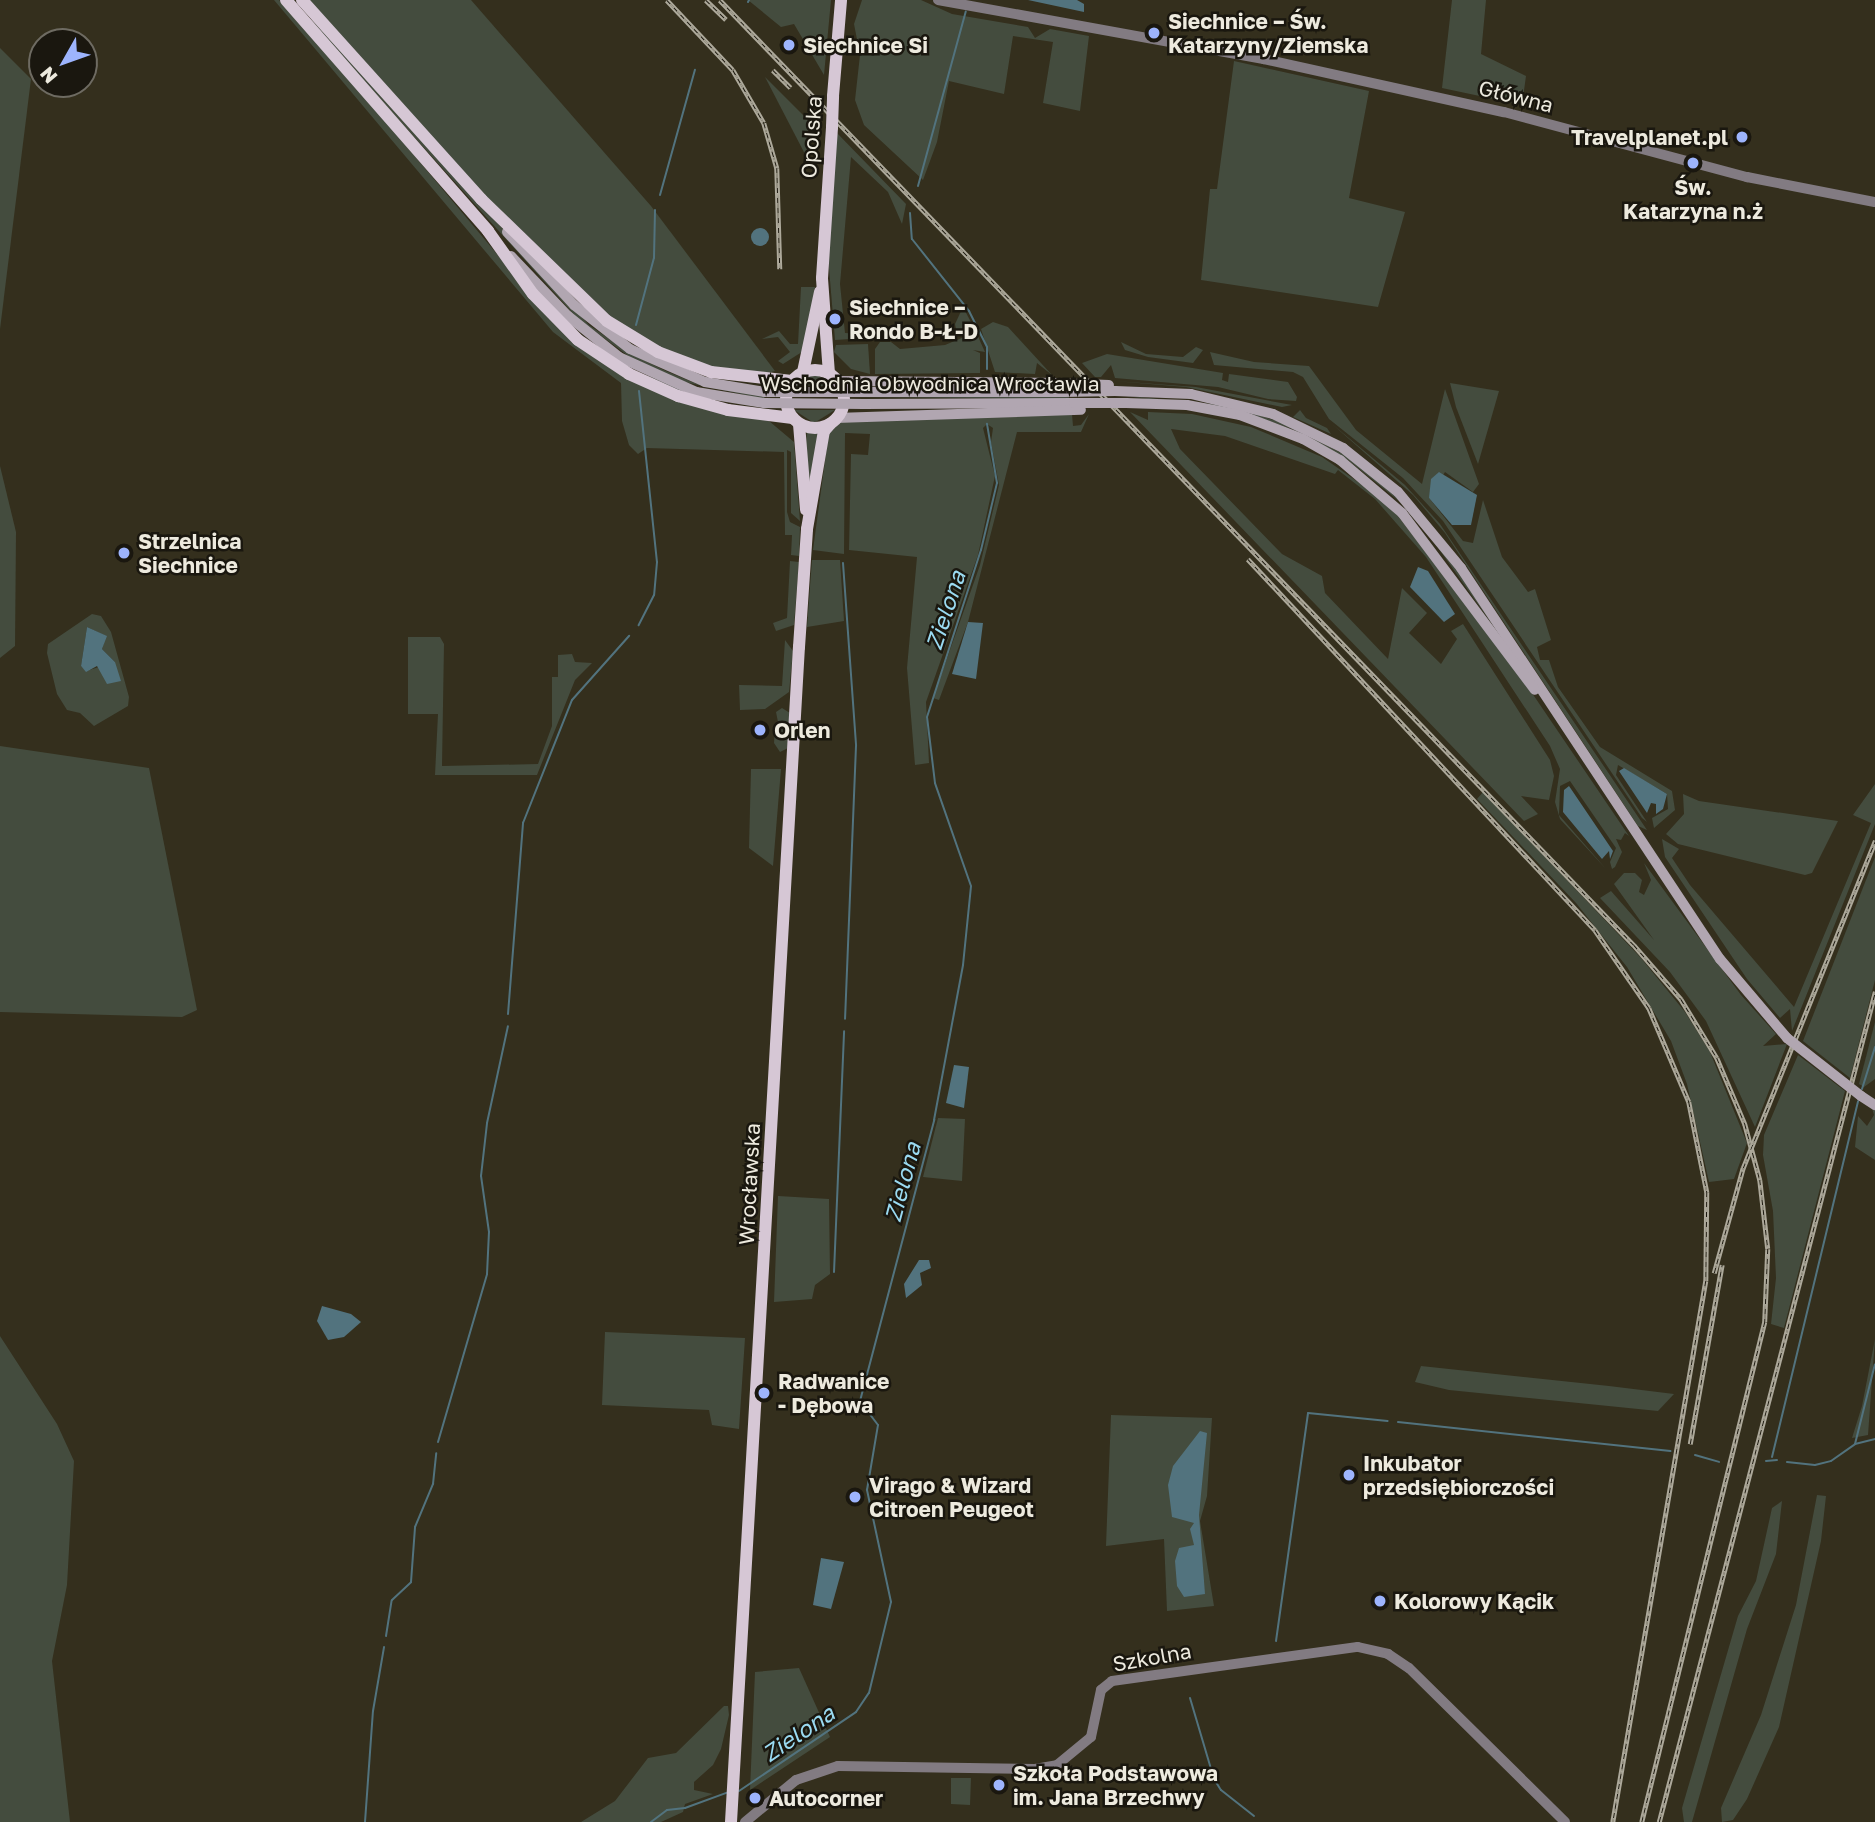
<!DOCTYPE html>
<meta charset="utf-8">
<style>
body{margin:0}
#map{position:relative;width:1875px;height:1822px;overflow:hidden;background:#342f1d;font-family:"Golos Text",sans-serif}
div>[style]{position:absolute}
.green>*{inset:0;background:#444c3e}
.water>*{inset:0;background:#52737e}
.round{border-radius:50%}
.stream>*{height:2px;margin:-1px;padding:0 1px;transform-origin:1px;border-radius:1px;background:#52737e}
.tertiary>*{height:10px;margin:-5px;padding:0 5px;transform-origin:5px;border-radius:5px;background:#827b82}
.secondary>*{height:10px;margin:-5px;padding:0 5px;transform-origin:5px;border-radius:5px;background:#b1a6b1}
.primary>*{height:12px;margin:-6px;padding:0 6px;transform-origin:6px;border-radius:6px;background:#d6c7d5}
.primary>.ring{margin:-6px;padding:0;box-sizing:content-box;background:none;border:12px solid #d6c7d5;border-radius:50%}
.rail>*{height:4.5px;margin-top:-2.25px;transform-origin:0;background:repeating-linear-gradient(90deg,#1a170f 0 5px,#ada99b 0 10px);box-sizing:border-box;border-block:2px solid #ada99b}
.secondary-bridge>*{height:10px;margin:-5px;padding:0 5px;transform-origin:5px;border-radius:5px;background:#b1a6b1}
.primary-bridge>*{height:12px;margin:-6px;padding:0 6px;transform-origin:6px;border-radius:6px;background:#d6c7d5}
.dots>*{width:19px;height:19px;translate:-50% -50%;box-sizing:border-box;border:4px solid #1a170f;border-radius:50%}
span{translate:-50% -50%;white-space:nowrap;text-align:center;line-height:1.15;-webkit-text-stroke:5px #1a170f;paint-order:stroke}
.poi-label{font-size:21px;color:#edeade;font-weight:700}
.left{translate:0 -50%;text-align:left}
.right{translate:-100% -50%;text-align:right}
.street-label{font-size:21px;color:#edeade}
.water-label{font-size:23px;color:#9adaf1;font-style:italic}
.north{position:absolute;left:28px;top:28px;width:70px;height:70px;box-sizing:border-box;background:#1a170f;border:2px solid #6e6b62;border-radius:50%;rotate:230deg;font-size:19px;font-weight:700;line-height:28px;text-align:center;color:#edeade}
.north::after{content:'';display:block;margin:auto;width:24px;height:32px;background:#9db4fd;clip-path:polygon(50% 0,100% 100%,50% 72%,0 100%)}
</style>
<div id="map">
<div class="green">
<i style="clip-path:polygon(274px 0,279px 0,356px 86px,512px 272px,594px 356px,769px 421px,794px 442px,800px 521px,791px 513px,791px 452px,787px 450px,787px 512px,790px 522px,800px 527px,799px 556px,791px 555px,792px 535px,785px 535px,784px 452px,647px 448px,638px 454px,629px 445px,622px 421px,621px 383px,553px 332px)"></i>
<i style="clip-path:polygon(291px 0,353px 61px,589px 325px,631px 354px,666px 371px,697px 384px,765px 395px,764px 399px,680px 381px,631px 358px,577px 318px)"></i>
<i style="clip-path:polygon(308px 0,471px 0,651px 206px,775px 371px,752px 377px,681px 359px,608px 317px,491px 203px)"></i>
<i style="clip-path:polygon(748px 0,831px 0,824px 75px,794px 24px,781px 27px)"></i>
<i style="clip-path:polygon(862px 0,921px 0,952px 14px,1028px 27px,1035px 38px,1050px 29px,1089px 36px,1080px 111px,1043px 103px,1053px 42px,1013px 36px,1004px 94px,949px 81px,937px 142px,923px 180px,864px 125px,855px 100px,860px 55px,854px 24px)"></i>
<i style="clip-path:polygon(1452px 0,1486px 0,1481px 54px,1526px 76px,1522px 105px,1442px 88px)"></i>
<i style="clip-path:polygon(0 48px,31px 79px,0 329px)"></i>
<i style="clip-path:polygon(1234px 61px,1369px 91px,1349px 198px,1405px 212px,1378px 307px,1201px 280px,1210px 189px,1217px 189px)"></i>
<i style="clip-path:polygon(765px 77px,809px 121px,807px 158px)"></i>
<i style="clip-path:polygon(837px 133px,906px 204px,902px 224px,888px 192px,851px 157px,840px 284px,845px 333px,897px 336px,835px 340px,828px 256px)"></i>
<i style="clip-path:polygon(801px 287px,815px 287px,805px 350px,783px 364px,778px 361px,790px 352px,778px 337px,762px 339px,779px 331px,790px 344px,798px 344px)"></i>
<i style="clip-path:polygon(963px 307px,974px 328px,957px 334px,955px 324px)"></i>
<i style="clip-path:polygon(993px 322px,1008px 327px,1052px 375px,1037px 363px,1035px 374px,995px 372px,981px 329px)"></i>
<i style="clip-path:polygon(976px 332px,985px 352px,973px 350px,980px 353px,980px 373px,875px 374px,875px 349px,880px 342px,891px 342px,900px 349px,945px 345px)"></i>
<i style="clip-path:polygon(1121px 342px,1146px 354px,1183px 357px,1196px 347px,1203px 350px,1193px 363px,1148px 357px,1125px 350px)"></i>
<i style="clip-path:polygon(868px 344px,870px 374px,851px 369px,834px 352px,836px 345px)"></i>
<i style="clip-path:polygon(1210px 352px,1254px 362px,1309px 366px,1356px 430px,1422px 484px,1445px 389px,1479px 484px,1473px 492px,1445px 472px,1429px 498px,1463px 541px,1473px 543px,1483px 500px,1502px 557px,1528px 592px,1535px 589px,1551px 640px,1537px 647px,1540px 660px,1549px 660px,1558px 687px,1600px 747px,1672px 791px,1675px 810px,1654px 828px,1652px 818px,1668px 809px,1667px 794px,1618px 765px,1616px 775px,1647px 822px,1642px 818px,1443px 521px,1403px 478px,1329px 419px,1303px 377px,1293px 372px,1214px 365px)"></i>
<i style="clip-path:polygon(1107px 354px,1223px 373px,1222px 380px,1228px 382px,1229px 374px,1288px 382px,1297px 397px,1296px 401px,1268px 399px,1218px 387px,1115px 378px,1111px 365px,1101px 377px,1095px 377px,1082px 363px)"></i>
<i style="clip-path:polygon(815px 374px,836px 386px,794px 386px,802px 378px)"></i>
<i style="clip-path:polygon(1114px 381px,1196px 387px,1292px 405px,1282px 407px,1186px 387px)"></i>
<i style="clip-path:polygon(1450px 383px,1499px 391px,1478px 464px,1456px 407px)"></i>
<i style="clip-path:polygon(1118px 395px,1231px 406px,1283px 423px,1349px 457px,1386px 485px,1443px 549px,1511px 651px,1434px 542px,1399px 501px,1348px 460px,1292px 429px,1241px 411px)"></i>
<i style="clip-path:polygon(1068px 396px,1070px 399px,864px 397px)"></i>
<i style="clip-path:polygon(794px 410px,835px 410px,814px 423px)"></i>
<i style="clip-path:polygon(1300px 410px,1306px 418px,1327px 428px,1331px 434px,1293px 417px)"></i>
<i style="clip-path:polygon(1130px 412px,1148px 420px,1148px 412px,1192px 414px,1251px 427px,1322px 457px,1387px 502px,1511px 662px,1629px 836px,1625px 833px,1621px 840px,1616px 839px,1622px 852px,1615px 867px,1612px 869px,1610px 862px,1616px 848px,1570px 781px,1560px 786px,1559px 815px,1606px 869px,1560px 819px,1555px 802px,1560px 769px,1550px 746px,1426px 557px,1375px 499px,1338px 470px,1335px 474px,1225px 436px,1171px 429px,1180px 449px,1282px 554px,1322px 576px,1325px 593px,1388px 659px,1402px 588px,1427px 613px,1409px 633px,1441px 664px,1457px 639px,1451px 631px,1463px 624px,1550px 760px,1554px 776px,1549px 800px,1521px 796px,1538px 814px,1524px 821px)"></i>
<i style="clip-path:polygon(1072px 414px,1073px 426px,1081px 425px,1089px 414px,1081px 432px,1017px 432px,968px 622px,939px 700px,933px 698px,980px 565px,999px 485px,991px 442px,993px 428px,987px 424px,983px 428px,995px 476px,978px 555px,926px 702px,929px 763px,915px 765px,907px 668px,917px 557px,849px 550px,851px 454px,868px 455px,870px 434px,845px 433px,844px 554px,813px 550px,829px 431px,840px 421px)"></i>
<i style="clip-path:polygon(1332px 424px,1405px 485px,1440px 524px,1647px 830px,1638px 826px,1445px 533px,1413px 495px)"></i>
<i style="clip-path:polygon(807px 431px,819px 433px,809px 494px,806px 444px)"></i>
<i style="clip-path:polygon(0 466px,16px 532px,15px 646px,0 658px)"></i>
<i style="clip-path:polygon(812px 560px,840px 560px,844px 621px,807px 627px)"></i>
<i style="clip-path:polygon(790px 561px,799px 562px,794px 625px,776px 631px,773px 623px,787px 618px)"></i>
<i style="clip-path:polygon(evenodd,92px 614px,101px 616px,111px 632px,129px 697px,128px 706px,94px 726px,80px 713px,67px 710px,57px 694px,47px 653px,48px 644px,92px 614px,87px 627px,106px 636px,102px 649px,115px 662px,86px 671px,81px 666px,87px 627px)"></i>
<i style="clip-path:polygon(408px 637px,440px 637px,444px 644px,442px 766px,538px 764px,552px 726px,552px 677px,558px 677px,558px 655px,572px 654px,575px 662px,592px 663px,575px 680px,537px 775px,435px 775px,438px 714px,408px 714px)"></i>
<i style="clip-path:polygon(785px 640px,793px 651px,789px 692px,765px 709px,740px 710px,739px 685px,782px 686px)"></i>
<i style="clip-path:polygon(782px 708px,790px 713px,788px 748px,780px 752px,774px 743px,775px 727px,779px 727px,776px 712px)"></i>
<i style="clip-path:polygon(0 746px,149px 768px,197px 1010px,182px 1017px,0 1012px)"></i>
<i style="clip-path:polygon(751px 769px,781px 769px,773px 866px,749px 848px)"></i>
<i style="clip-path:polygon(1875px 784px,1875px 824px,1792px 1031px,1790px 1009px,1780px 1018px,1747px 979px,1665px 857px,1662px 839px,1679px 849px,1672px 858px,1690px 885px,1794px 1007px,1871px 823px,1853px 815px)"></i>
<i style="clip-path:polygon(1483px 792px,1641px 958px,1685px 1012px,1710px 1052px,1747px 1143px,1734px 1179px,1709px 1182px,1687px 1084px,1671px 1041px,1627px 967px,1576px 903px,1477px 799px)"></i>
<i style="clip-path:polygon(1683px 794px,1699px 801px,1838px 821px,1812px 873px,1805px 875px,1678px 844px,1666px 834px,1684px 814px)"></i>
<i style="clip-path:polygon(1875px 857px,1875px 980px,1850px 1078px,1803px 1041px)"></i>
<i style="clip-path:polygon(1644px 863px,1741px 995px,1776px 1034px,1763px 1046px,1787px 1044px,1755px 1127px,1706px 1021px,1670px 972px,1600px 898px,1611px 891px,1654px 940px,1614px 884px,1624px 873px,1635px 873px,1642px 880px,1639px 892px,1644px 895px,1651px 880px)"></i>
<i style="clip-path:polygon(1875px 1022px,1875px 1079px,1864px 1087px,1859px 1084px)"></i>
<i style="clip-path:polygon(1798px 1055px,1845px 1091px,1784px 1328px,1771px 1324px,1776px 1278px,1773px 1211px,1763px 1155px,1764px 1135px)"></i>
<i style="clip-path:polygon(1872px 1108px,1875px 1110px,1875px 1160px,1855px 1147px,1858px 1116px,1867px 1126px,1874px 1115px)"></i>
<i style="clip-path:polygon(938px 1118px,965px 1119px,962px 1181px,923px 1177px)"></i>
<i style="clip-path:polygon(778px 1196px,829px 1199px,830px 1274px,815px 1285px,812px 1299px,774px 1302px)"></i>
<i style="clip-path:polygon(605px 1332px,745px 1338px,739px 1429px,712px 1425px,709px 1410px,602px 1405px)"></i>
<i style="clip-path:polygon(0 1336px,57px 1424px,74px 1461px,67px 1585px,52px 1661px,70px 1822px,0 1822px)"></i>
<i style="clip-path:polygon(1875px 1339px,1868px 1435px,1852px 1438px,1862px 1406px)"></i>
<i style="clip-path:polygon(1421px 1366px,1609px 1386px,1674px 1394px,1658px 1411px,1449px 1390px,1415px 1382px)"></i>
<i style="clip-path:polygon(1111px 1415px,1212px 1418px,1207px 1496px,1200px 1521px,1214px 1606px,1167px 1611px,1164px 1539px,1106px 1546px)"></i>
<i style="clip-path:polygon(1817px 1495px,1826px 1496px,1821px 1541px,1779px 1727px,1747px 1799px,1733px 1820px,1722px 1822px,1721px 1808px,1761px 1715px,1796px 1605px)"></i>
<i style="clip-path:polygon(1782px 1501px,1776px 1554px,1747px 1629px,1692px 1822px,1684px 1822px,1682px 1808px,1738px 1616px,1756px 1581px,1772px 1508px)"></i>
<i style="clip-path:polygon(799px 1668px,830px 1737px,750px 1790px,755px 1672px)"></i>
<i style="clip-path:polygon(724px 1706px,728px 1706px,729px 1715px,721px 1749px,713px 1765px,694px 1782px,694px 1790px,713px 1794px,685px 1804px,683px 1812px,661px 1822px,581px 1822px,615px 1801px,648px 1758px,676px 1753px)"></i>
<i style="clip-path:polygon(951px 1778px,971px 1778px,970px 1805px,951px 1804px)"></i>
</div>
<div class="water">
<i style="clip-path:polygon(1028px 0,1077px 0,1084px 4px,1084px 12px)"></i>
<i class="round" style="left:751px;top:228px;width:18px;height:18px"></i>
<i style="clip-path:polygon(1439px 472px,1477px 495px,1471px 525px,1452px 525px,1429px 498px,1431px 479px)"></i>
<i style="clip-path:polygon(1418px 567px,1428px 571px,1455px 614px,1444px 622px,1410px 587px)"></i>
<i style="clip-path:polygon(968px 622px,983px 623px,976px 679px,952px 674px)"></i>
<i style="clip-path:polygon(87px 627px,107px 636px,102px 649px,115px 662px,121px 681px,107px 684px,97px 666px,86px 672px,81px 666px)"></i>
<i style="clip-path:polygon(1624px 768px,1667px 794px,1663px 809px,1656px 814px,1656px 804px,1651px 803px,1647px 813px,1619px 771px)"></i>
<i style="clip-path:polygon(1569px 786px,1613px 851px,1610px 859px,1609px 851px,1602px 859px,1563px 812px,1564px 790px)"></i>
<i style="clip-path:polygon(954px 1065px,969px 1067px,964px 1108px,946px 1103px)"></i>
<i style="clip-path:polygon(919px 1260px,929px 1260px,931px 1268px,920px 1273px,922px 1285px,906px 1298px,904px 1284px)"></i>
<i style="clip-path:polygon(322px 1306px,351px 1314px,361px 1322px,344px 1337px,328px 1340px,317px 1321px)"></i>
<i style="clip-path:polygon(1200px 1431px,1207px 1433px,1199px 1515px,1205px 1594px,1184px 1597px,1177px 1586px,1175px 1561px,1179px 1548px,1194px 1545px,1190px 1529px,1194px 1523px,1172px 1517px,1168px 1485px,1173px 1466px)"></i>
<i style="clip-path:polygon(821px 1558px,844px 1562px,831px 1609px,813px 1605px)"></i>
</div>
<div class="stream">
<i style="left:748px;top:2px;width:2px;rotate:-63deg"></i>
<i style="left:918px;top:186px;width:181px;rotate:-74.7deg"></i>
<i style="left:660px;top:195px;width:130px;rotate:-74.4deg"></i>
<i style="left:910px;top:213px;width:26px;rotate:86deg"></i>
<i style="left:912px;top:239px;width:92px;rotate:51.6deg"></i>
<i style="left:969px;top:311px;width:40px;rotate:63.4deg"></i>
<i style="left:987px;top:347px;width:22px;rotate:90deg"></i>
<i style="left:636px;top:325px;width:69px;rotate:-75deg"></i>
<i style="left:654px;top:258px;width:48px;rotate:-88.8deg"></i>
<i style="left:639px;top:391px;width:172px;rotate:84deg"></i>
<i style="left:657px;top:562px;width:33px;rotate:95deg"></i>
<i style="left:654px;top:595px;width:34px;rotate:117deg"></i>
<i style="left:843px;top:563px;width:183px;rotate:85.9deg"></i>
<i style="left:856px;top:746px;width:273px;rotate:92.3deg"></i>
<i style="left:508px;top:1014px;width:192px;rotate:-85.5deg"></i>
<i style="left:523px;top:823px;width:132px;rotate:-68.3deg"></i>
<i style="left:572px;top:700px;width:86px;rotate:-48.3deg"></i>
<i style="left:1862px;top:1089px;width:44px;rotate:-72.8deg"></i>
<i style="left:834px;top:1272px;width:241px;rotate:-87.6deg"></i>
<i style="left:1398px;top:1422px;width:274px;rotate:6.1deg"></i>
<i style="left:438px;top:1442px;width:175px;rotate:-73.7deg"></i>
<i style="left:487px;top:1274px;width:42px;rotate:-87.3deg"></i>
<i style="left:489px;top:1232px;width:57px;rotate:-98.1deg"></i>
<i style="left:481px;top:1176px;width:53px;rotate:-83.5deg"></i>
<i style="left:487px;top:1123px;width:99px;rotate:-77.8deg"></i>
<i style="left:1855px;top:1444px;width:82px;rotate:-76deg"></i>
<i style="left:1695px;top:1455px;width:25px;rotate:16deg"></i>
<i style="left:1772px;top:1457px;width:366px;rotate:-76.4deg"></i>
<i style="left:1766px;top:1461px;width:11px;rotate:-5deg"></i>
<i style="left:1787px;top:1462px;width:28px;rotate:6deg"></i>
<i style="left:1815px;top:1465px;width:16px;rotate:-14deg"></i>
<i style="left:1831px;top:1461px;width:29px;rotate:-35deg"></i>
<i style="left:1855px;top:1444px;width:21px;rotate:-14deg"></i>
<i style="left:386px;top:1636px;width:36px;rotate:-81deg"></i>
<i style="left:392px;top:1600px;width:26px;rotate:-43deg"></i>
<i style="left:411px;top:1582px;width:55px;rotate:-85.8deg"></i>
<i style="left:415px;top:1527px;width:47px;rotate:-67.3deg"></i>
<i style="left:433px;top:1484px;width:31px;rotate:-84deg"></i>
<i style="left:1276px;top:1641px;width:230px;rotate:-82deg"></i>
<i style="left:1308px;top:1413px;width:80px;rotate:5.7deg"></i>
<i style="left:1190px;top:1698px;width:84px;rotate:73.5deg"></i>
<i style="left:1214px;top:1779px;width:13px;rotate:58deg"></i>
<i style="left:1221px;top:1790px;width:42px;rotate:38.2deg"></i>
<i style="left:739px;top:1791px;width:141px;rotate:-34deg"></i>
<i style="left:856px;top:1712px;width:23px;rotate:-56deg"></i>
<i style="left:869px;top:1693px;width:94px;rotate:-76.4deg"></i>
<i style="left:891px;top:1602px;width:115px;rotate:-102.1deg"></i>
<i style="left:867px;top:1490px;width:66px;rotate:-80.4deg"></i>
<i style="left:878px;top:1425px;width:30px;rotate:-127deg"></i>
<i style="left:860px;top:1401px;width:291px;rotate:-75.2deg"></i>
<i style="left:934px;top:1120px;width:158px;rotate:-79.4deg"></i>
<i style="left:963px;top:965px;width:79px;rotate:-84.2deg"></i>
<i style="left:971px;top:886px;width:109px;rotate:-109.3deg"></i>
<i style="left:935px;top:783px;width:66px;rotate:-96.9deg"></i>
<i style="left:927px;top:717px;width:176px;rotate:-72.1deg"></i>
<i style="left:981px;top:550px;width:69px;rotate:-76.6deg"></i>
<i style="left:997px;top:483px;width:60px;rotate:-99.6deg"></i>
<i style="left:365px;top:1822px;width:111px;rotate:-85.9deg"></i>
<i style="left:373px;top:1711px;width:65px;rotate:-80.2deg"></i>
<i style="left:651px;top:1822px;width:20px;rotate:-37deg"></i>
<i style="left:667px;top:1810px;width:18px;rotate:-6deg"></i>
<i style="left:685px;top:1808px;width:44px;rotate:-20.1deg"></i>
</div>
<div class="tertiary">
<i style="left:938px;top:0;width:331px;rotate:10.3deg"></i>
<i style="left:1264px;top:59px;width:246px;rotate:12.5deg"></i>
<i style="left:1504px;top:112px;width:252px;rotate:15deg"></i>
<i style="left:1747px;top:177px;width:130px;rotate:11.1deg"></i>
<i style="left:745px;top:1822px;width:66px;rotate:-39.5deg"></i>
<i style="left:796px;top:1780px;width:44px;rotate:-18.4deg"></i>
<i style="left:838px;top:1766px;width:197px;rotate:0.9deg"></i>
<i style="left:1035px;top:1769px;width:22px;rotate:-10deg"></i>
<i style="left:1057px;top:1765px;width:44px;rotate:-39.5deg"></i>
<i style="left:1091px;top:1737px;width:48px;rotate:-78deg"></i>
<i style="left:1101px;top:1690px;width:14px;rotate:-39deg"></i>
<i style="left:1112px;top:1681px;width:248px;rotate:-7.9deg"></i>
<i style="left:1358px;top:1647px;width:31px;rotate:13deg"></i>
<i style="left:1388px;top:1654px;width:25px;rotate:34deg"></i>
<i style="left:1409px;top:1668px;width:219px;rotate:44.6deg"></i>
</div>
<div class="secondary">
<i style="left:507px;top:232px;width:99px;rotate:47.5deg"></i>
<i style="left:574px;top:305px;width:71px;rotate:38.2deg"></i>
<i style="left:630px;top:349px;width:82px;rotate:23.7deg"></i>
<i style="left:705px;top:382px;width:61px;rotate:9.5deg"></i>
<i style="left:511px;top:256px;width:83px;rotate:46.5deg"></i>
<i style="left:568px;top:316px;width:65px;rotate:38.8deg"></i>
<i style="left:619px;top:357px;width:85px;rotate:24.4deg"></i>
<i style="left:696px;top:392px;width:69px;rotate:9.2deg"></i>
<i style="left:838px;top:381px;width:218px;rotate:0.5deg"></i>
<i style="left:1115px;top:391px;width:76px;rotate:2.3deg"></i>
<i style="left:1191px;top:394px;width:84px;rotate:13.7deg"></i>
<i style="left:1273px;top:414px;width:78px;rotate:25.9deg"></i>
<i style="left:1343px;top:448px;width:70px;rotate:38.7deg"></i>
<i style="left:1398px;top:492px;width:99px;rotate:50.3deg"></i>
<i style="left:1461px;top:568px;width:469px;rotate:56.5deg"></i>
<i style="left:1720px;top:959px;width:104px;rotate:49.7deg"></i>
<i style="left:864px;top:392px;width:200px"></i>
<i style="left:1126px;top:403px;width:61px;rotate:1.9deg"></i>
<i style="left:1187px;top:405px;width:54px;rotate:10.7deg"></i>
<i style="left:1240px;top:415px;width:67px;rotate:20.9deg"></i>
<i style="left:1303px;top:439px;width:43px;rotate:29.6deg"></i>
<i style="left:1340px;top:460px;width:82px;rotate:40.5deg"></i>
<i style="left:1402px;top:513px;width:221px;rotate:53.1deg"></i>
<i style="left:864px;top:404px;width:210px;rotate:-0.3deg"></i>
<i style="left:836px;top:418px;width:245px;rotate:-1.9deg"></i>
<i style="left:1861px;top:1096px;width:17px;rotate:33deg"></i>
</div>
<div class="primary">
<i style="left:286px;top:0;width:307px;rotate:48.8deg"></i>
<i style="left:488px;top:231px;width:77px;rotate:54.5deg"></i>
<i style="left:533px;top:294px;width:64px;rotate:45.6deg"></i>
<i style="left:578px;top:340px;width:61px;rotate:33.7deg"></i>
<i style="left:629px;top:374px;width:54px;rotate:24.2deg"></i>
<i style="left:678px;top:396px;width:52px;rotate:15.6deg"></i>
<i style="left:728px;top:410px;width:65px;rotate:7deg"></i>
<i style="left:302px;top:0;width:268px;rotate:48deg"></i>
<i style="left:481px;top:199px;width:175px;rotate:44.1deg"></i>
<i style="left:607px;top:321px;width:60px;rotate:31.3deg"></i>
<i style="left:658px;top:352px;width:57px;rotate:20.7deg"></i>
<i style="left:711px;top:372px;width:81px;rotate:6.3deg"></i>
<i style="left:833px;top:96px;width:96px;rotate:-85.2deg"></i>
<i class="ring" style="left:786px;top:370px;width:46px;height:46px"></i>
<i style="left:803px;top:372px;width:82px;rotate:-78deg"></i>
<i style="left:829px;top:374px;width:96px;rotate:-94.2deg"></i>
<i style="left:822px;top:278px;width:151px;rotate:-86.2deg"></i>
<i style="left:799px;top:424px;width:86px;rotate:85.3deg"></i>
<i style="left:731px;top:1822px;width:1177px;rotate:-86.69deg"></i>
<i style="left:799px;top:647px;width:118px;rotate:-86.1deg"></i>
<i style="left:807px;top:529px;width:99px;rotate:-80.2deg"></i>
<i style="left:824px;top:431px;width:9px;rotate:-49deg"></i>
</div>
<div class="rail">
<i style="left:667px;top:0;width:96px;rotate:46.7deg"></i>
<i style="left:733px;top:70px;width:61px;rotate:59.7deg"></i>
<i style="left:764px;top:123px;width:47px;rotate:73.9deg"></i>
<i style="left:777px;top:168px;width:101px;rotate:88.3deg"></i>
<i style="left:706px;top:0;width:28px;rotate:44deg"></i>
<i style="left:720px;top:0;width:1315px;rotate:45.96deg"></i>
<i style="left:1634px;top:945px;width:72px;rotate:49deg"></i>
<i style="left:1681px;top:999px;width:69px;rotate:58.6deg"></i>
<i style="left:1717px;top:1058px;width:72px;rotate:67deg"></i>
<i style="left:1745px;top:1124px;width:58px;rotate:75deg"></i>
<i style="left:1760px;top:1180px;width:69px;rotate:83.4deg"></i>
<i style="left:1768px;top:1249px;width:73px;rotate:92.4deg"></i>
<i style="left:1765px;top:1322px;width:515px;rotate:103.82deg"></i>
<i style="left:773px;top:70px;width:25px;rotate:45deg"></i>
<i style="left:1248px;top:559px;width:508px;rotate:46.91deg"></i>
<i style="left:1595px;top:930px;width:95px;rotate:55.3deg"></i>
<i style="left:1649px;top:1008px;width:102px;rotate:66.9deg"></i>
<i style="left:1689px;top:1102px;width:92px;rotate:78.7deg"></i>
<i style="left:1707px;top:1192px;width:89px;rotate:90.6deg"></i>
<i style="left:1706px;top:1281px;width:549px;rotate:99.75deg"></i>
<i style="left:1714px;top:1273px;width:109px;rotate:-74.6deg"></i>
<i style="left:1743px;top:1168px;width:353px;rotate:-68deg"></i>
<i style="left:1690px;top:1444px;width:182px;rotate:-79.9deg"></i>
<i style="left:1659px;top:1822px;width:858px;rotate:-75.41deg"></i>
</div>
<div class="secondary-bridge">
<i style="left:1056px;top:383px;width:53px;rotate:2.2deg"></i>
<i style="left:765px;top:392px;width:99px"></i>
<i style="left:1064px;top:392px;width:51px;rotate:-1.1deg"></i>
<i style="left:764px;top:403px;width:100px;rotate:0.6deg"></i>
<i style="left:1074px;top:403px;width:52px"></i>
<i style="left:1787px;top:1038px;width:94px;rotate:38.1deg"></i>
</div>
<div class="primary-bridge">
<i style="left:832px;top:127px;width:31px;rotate:-88deg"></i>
</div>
<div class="dots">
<i style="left:1154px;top:33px;background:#9db4fd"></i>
<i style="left:789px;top:45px;background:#9db4fd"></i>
<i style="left:1742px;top:137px;background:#9db4fd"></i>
<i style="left:1693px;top:163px;background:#9db4fd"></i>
<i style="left:835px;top:319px;background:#9db4fd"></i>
<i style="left:124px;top:553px;background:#9db4fd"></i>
<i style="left:760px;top:730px;background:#9db4fd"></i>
<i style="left:764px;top:1393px;background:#9db4fd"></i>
<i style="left:1349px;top:1475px;background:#9db4fd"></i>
<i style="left:855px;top:1497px;background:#9db4fd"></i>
<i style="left:1380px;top:1601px;background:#9db4fd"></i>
<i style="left:999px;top:1785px;background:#9db4fd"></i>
<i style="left:755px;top:1798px;background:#9db4fd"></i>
</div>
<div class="poi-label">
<span class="left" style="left:1168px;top:33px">Siechnice – Św.<br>Katarzyny/Ziemska</span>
<span class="left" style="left:803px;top:45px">Siechnice Si</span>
<span class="right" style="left:1728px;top:137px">Travelplanet.pl</span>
<span style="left:1693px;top:199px">Św.<br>Katarzyna n.ż</span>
<span class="left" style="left:849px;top:319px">Siechnice –<br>Rondo B-Ł-D</span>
<span class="left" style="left:138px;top:553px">Strzelnica<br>Siechnice</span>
<span class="left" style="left:774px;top:730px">Orlen</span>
<span class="left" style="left:778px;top:1393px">Radwanice<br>- Dębowa</span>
<span class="left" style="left:1363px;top:1475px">Inkubator<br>przedsiębiorczości</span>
<span class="left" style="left:869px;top:1497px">Virago &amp; Wizard<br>Citroen Peugeot</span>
<span class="left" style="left:1394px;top:1601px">Kolorowy Kącik</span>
<span class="left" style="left:1013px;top:1785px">Szkoła Podstawowa<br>im. Jana Brzechwy</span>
<span class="left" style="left:769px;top:1798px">Autocorner</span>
</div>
<div class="street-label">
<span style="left:1516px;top:96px;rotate:14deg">Główna</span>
<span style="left:811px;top:137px;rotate:-86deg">Opolska</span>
<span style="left:930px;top:383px">Wschodnia Obwodnica Wrocławia</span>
<span style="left:749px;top:1184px;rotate:-87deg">Wrocławska</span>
<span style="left:1152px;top:1657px;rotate:-10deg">Szkolna</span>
</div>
<div class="water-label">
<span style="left:945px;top:610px;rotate:-72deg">Zielona</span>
<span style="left:902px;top:1182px;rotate:-75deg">Zielona</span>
<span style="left:798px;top:1733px;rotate:-34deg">Zielona</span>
</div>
<div class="north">N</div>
</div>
